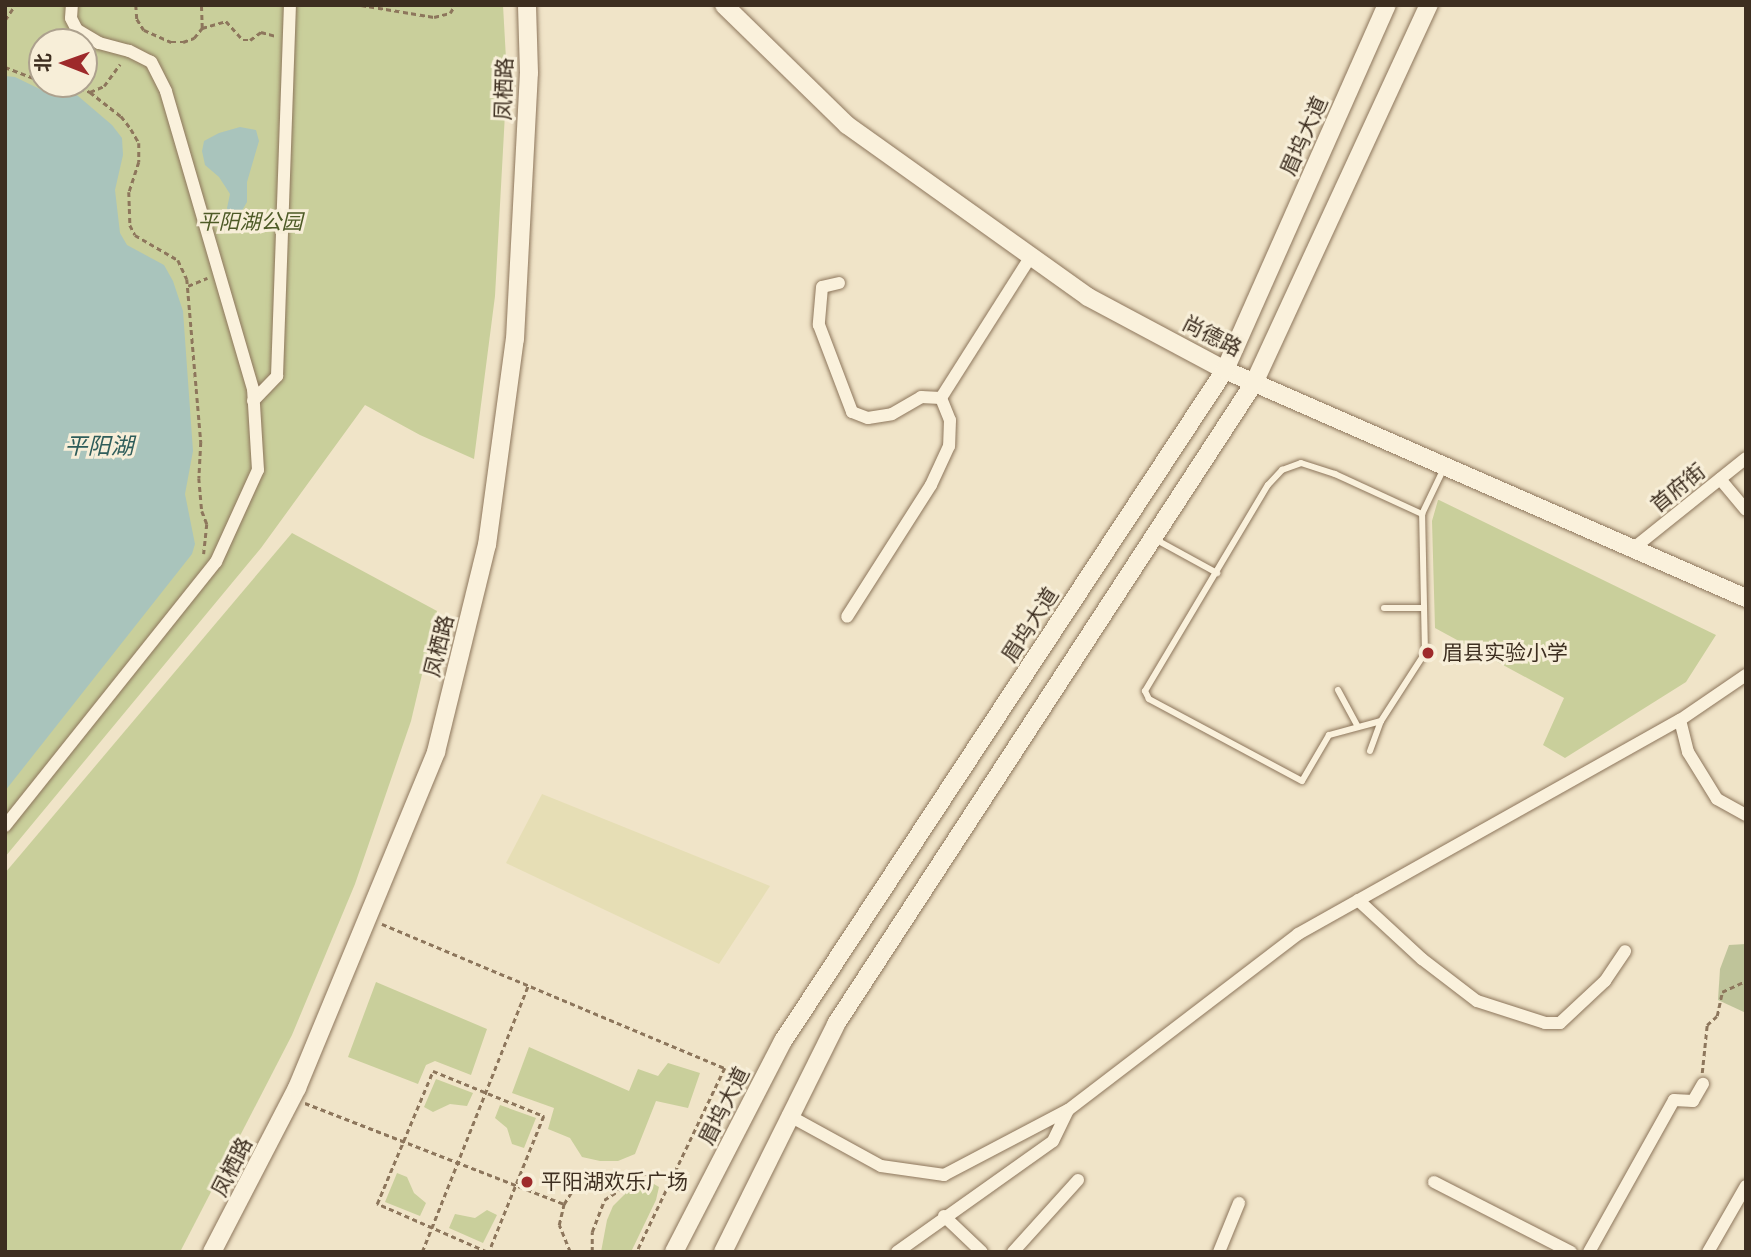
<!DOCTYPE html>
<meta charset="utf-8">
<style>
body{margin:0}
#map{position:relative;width:1751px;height:1257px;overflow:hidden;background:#f0e4c8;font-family:"Crimson Pro","Noto Sans SC",serif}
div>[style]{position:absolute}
.farmland>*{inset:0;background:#e6deb5}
.green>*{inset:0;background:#c9cf9b}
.cemetery>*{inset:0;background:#bfc49a}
.water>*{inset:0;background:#a9c4bc}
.path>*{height:2.5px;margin-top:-1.25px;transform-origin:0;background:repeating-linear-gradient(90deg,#8d765c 0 5px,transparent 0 8.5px)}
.roads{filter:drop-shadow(0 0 2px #8d765c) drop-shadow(0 0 2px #8d765c)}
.lane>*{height:6px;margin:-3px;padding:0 3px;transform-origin:3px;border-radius:3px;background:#faf1dc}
.street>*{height:12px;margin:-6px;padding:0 6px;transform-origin:6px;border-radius:6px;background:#faf1dc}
.secondary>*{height:18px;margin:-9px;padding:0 9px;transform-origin:9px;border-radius:9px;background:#faf1dc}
.dots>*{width:19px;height:19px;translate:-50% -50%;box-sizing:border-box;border:4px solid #f7eed8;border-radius:50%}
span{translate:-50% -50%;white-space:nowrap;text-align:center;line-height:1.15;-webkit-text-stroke:6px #f7eed8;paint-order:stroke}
.street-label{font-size:21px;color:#3d2e20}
.park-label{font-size:21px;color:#4d5a26;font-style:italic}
.poi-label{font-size:21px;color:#3d2e20}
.left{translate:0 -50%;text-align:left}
.water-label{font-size:23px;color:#2f5d5a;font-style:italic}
.frame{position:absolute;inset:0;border:7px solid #3d2e20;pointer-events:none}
.north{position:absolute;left:28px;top:28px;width:70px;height:70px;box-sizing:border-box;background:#f7eed8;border:2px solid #ada18e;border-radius:50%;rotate:271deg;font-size:19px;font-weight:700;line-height:28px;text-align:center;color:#3d2e20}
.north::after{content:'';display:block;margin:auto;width:24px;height:32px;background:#9e2a2b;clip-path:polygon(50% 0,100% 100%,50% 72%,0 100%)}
</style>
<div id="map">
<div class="farmland">
<i style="clip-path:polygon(542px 794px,770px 886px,719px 964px,506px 863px)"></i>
</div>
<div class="green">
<i style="clip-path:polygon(evenodd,5px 5px,503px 5px,507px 77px,495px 296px,474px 459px,420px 435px,365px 405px,261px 548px,5px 857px,5px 5px,42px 42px,84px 42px,84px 84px,42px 84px,42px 42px)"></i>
<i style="clip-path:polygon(1438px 500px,1439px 500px,1716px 635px,1686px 682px,1565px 758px,1543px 745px,1564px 698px,1435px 628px,1432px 521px)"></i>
<i style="clip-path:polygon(292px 533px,437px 611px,411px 721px,355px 884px,292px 1035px,180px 1252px,5px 1252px,5px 873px)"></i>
<i style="clip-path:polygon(376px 982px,487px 1029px,471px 1075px,435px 1061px,426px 1065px,418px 1084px,348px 1057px)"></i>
<i style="clip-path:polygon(529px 1047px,629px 1091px,638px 1069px,658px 1076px,668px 1063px,700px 1073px,688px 1108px,656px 1101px,635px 1154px,618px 1161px,600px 1161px,582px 1157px,570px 1138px,548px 1129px,554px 1108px,512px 1093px)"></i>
<i style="clip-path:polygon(436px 1079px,473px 1093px,467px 1106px,450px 1104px,433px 1112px,424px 1107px)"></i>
<i style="clip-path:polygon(500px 1105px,536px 1118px,524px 1148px,512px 1144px,507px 1128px,495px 1118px)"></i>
<i style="clip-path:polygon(397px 1173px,407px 1177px,414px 1193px,426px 1203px,420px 1216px,385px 1202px)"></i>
<i style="clip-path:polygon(647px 1180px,659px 1187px,656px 1200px,631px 1252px,601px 1252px,607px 1220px,613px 1206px,629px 1190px)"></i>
<i style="clip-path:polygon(487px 1210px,497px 1215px,483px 1243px,449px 1228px,455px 1214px,475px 1218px)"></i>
</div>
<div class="cemetery">
<i style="clip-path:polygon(1746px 944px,1746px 1013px,1718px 1000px,1720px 969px,1729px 945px)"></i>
</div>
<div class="water">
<i style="clip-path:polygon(5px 76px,15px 77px,52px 95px,71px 90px,112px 125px,122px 138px,123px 155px,115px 190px,120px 233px,127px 245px,164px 265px,173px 281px,183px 311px,193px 451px,185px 494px,195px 544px,192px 554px,5px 791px)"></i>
<i style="clip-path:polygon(240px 127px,256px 130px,259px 141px,247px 182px,247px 202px,240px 214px,230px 218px,227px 208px,230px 194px,219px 177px,205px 165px,202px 151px,204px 141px,219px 133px)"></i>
</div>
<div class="path">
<i style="left:136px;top:5px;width:14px;rotate:86deg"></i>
<i style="left:137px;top:19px;width:13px;rotate:58deg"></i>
<i style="left:144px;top:30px;width:30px;rotate:24deg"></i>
<i style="left:171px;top:42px;width:12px"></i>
<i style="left:183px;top:42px;width:12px;rotate:-20deg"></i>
<i style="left:194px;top:38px;width:13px;rotate:-51deg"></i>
<i style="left:202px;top:28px;width:23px;rotate:-92deg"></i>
<i style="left:361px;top:5px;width:74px;rotate:9.3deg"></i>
<i style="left:434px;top:17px;width:16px;rotate:-14deg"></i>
<i style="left:450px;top:13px;width:9px;rotate:-58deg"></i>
<i style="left:5px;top:20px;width:18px;rotate:-56deg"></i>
<i style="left:202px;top:28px;width:25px;rotate:-16deg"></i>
<i style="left:226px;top:21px;width:25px;rotate:48deg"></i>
<i style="left:243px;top:40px;width:7px"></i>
<i style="left:250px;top:40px;width:14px;rotate:-36deg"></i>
<i style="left:261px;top:32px;width:16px;rotate:15deg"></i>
<i style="left:5px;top:67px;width:40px;rotate:21deg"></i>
<i style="left:72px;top:84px;width:20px;rotate:24deg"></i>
<i style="left:90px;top:92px;width:39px;rotate:38deg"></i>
<i style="left:121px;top:116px;width:16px;rotate:52deg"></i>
<i style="left:131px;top:129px;width:16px;rotate:60deg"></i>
<i style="left:139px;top:143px;width:19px;rotate:90deg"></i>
<i style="left:139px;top:162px;width:32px;rotate:108deg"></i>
<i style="left:129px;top:192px;width:33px;rotate:88deg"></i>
<i style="left:130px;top:225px;width:11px;rotate:63deg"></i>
<i style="left:135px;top:235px;width:50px;rotate:30.2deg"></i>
<i style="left:178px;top:260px;width:21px;rotate:65deg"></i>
<i style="left:187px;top:279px;width:164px;rotate:85.1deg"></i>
<i style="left:201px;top:442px;width:36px;rotate:93deg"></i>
<i style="left:199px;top:478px;width:33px;rotate:85deg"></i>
<i style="left:202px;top:511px;width:14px;rotate:69deg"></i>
<i style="left:207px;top:524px;width:30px;rotate:96deg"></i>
<i style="left:90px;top:92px;width:15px;rotate:-23deg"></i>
<i style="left:104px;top:86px;width:27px;rotate:-54deg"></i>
<i style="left:188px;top:286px;width:21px;rotate:-23deg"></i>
<i style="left:382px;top:924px;width:372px;rotate:22.8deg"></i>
<i style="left:725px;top:1068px;width:204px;rotate:115.6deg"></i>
<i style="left:1702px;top:1073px;width:48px;rotate:-84.1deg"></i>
<i style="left:1707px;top:1025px;width:13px;rotate:-42deg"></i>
<i style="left:1717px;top:1016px;width:25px;rotate:-78deg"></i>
<i style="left:1722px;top:992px;width:26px;rotate:-25deg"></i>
<i style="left:305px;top:1103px;width:278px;rotate:21.3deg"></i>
<i style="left:422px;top:1252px;width:287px;rotate:-68.3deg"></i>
<i style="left:487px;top:1252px;width:120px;rotate:-156.4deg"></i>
<i style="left:377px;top:1204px;width:144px;rotate:-67.2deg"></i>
<i style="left:433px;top:1071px;width:120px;rotate:22.1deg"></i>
<i style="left:544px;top:1116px;width:147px;rotate:112deg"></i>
<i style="left:570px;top:1252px;width:29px;rotate:-112deg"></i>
<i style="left:559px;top:1225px;width:22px;rotate:-77deg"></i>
<i style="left:564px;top:1204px;width:19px;rotate:-58deg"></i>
<i style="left:574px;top:1188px;width:30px;rotate:-26deg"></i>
<i style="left:601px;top:1175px;width:72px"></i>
<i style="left:592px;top:1252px;width:20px;rotate:-90deg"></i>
<i style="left:592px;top:1232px;width:34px;rotate:-69deg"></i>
<i style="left:604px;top:1200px;width:17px;rotate:-33deg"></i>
<i style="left:618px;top:1191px;width:19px;rotate:-69deg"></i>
</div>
<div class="roads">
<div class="lane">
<i style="left:1155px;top:539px;width:71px;rotate:28.7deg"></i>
<i style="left:1384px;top:608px;width:40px"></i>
<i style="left:1338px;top:690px;width:42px;rotate:61.6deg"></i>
<i style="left:1381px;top:721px;width:54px;rotate:164.9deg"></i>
<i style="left:1329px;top:735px;width:53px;rotate:120.4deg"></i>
<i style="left:1302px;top:781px;width:174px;rotate:-151.8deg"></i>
<i style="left:1149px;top:699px;width:9px;rotate:-117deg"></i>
<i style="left:1145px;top:691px;width:240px;rotate:-59.2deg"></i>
<i style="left:1268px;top:485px;width:21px;rotate:-47deg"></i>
<i style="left:1282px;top:470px;width:20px;rotate:-20deg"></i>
<i style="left:1301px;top:463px;width:36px;rotate:18deg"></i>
<i style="left:1335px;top:474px;width:96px;rotate:24.7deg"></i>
<i style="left:1370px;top:751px;width:32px;rotate:-70deg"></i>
<i style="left:1381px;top:721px;width:81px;rotate:-57.1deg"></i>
<i style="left:1425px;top:653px;width:139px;rotate:-91.2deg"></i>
<i style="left:1422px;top:514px;width:51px;rotate:-64.4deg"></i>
</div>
<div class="street">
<i style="left:839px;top:283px;width:17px;rotate:167deg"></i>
<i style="left:822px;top:287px;width:38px;rotate:95deg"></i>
<i style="left:819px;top:325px;width:93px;rotate:69.2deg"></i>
<i style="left:852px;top:412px;width:17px;rotate:21deg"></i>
<i style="left:868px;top:418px;width:24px;rotate:-9deg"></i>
<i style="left:892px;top:414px;width:34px;rotate:-30deg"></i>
<i style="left:921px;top:397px;width:20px;rotate:3deg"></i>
<i style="left:941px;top:398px;width:24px;rotate:68deg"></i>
<i style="left:950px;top:420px;width:26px;rotate:92deg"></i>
<i style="left:949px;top:446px;width:43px;rotate:114.8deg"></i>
<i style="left:931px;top:485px;width:156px;rotate:122.5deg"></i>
<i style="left:941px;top:398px;width:168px;rotate:-57.6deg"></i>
<i style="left:253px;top:401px;width:35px;rotate:-46deg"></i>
<i style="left:277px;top:376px;width:371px;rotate:-88deg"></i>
<i style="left:1720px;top:479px;width:40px;rotate:50deg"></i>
<i style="left:1635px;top:547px;width:142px;rotate:-38.7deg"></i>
<i style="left:1680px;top:720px;width:33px;rotate:76deg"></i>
<i style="left:1688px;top:752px;width:55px;rotate:58.3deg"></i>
<i style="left:1717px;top:799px;width:33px;rotate:29deg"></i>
<i style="left:5px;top:826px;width:338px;rotate:-51.4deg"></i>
<i style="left:216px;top:562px;width:101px;rotate:-65.5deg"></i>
<i style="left:258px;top:470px;width:81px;rotate:-93.5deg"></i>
<i style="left:253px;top:389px;width:310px;rotate:-106.3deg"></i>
<i style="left:166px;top:91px;width:33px;rotate:-117deg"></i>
<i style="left:151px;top:62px;width:25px;rotate:-153deg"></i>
<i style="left:129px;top:51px;width:31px;rotate:-165deg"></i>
<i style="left:99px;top:43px;width:26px;rotate:-149deg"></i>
<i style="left:77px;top:30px;width:13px;rotate:-117deg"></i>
<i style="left:71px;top:18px;width:13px;rotate:-86deg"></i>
<i style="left:1358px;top:900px;width:87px;rotate:42.7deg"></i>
<i style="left:1422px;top:959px;width:69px;rotate:37.4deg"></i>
<i style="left:1477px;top:1001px;width:71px;rotate:17.9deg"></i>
<i style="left:1545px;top:1023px;width:15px"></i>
<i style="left:1560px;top:1023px;width:62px;rotate:-43deg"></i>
<i style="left:1605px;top:981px;width:36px;rotate:-56deg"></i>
<i style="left:788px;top:1115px;width:106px;rotate:28.7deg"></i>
<i style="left:881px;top:1166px;width:64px;rotate:8.1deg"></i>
<i style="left:944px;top:1175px;width:140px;rotate:-27.7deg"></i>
<i style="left:1068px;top:1110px;width:290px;rotate:-37.4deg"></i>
<i style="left:1298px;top:934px;width:438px;rotate:-29.3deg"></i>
<i style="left:1680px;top:720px;width:80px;rotate:-34.3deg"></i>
<i style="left:1434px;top:1182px;width:154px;rotate:27.1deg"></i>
<i style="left:944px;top:1216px;width:52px;rotate:43.5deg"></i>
<i style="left:897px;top:1252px;width:191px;rotate:-35.4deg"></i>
<i style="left:1053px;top:1141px;width:34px;rotate:-64deg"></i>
<i style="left:1013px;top:1252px;width:97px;rotate:-47.9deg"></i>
<i style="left:1219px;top:1252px;width:53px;rotate:-67.8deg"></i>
<i style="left:1589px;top:1252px;width:174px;rotate:-60.8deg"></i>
<i style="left:1674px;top:1100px;width:19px;rotate:3deg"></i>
<i style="left:1693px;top:1101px;width:20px;rotate:-60deg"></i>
<i style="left:1708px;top:1252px;width:76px;rotate:-60.1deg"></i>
</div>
<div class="secondary">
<i style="left:724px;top:5px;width:172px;rotate:44.3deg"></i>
<i style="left:847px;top:125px;width:296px;rotate:35.5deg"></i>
<i style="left:1088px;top:297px;width:155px;rotate:28.1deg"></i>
<i style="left:1225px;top:370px;width:569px;rotate:23.64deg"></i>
<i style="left:212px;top:1252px;width:185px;rotate:-62.6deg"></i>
<i style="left:297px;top:1088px;width:364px;rotate:-67.5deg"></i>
<i style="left:436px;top:752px;width:213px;rotate:-76.2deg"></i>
<i style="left:487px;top:545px;width:208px;rotate:-82.3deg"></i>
<i style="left:515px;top:339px;width:266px;rotate:-87deg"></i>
<i style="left:529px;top:73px;width:68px;rotate:-91.7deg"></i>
<i style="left:674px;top:1252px;width:237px;rotate:-62.7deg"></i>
<i style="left:783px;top:1041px;width:803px;rotate:-56.63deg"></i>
<i style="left:1225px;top:370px;width:399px;rotate:-66.1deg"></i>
<i style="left:723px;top:1252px;width:254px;rotate:-63.6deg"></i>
<i style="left:836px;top:1024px;width:765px;rotate:-56.89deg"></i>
<i style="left:1254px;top:383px;width:417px;rotate:-65.2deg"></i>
</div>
</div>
<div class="dots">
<i style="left:1428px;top:653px;background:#9e2a2b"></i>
<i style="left:527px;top:1182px;background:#9e2a2b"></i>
</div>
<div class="street-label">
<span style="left:504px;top:89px;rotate:-88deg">凤栖路</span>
<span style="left:1304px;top:136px;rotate:-66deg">眉坞大道</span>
<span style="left:1212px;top:336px;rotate:27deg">尚德路</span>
<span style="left:1678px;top:488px;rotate:-39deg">首府街</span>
<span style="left:1030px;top:625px;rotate:-57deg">眉坞大道</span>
<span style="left:439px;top:646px;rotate:-76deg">凤栖路</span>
<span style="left:724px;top:1106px;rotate:-63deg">眉坞大道</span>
<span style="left:232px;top:1167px;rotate:-63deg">凤栖路</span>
</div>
<div class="park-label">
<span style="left:250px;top:222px">平阳湖公园</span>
</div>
<div class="poi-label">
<span class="left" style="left:1442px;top:653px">眉县实验小学</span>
<span class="left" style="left:541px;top:1182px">平阳湖欢乐广场</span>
</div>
<div class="water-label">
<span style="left:99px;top:446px">平阳湖</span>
</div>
<div class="frame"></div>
<div class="north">北</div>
</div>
